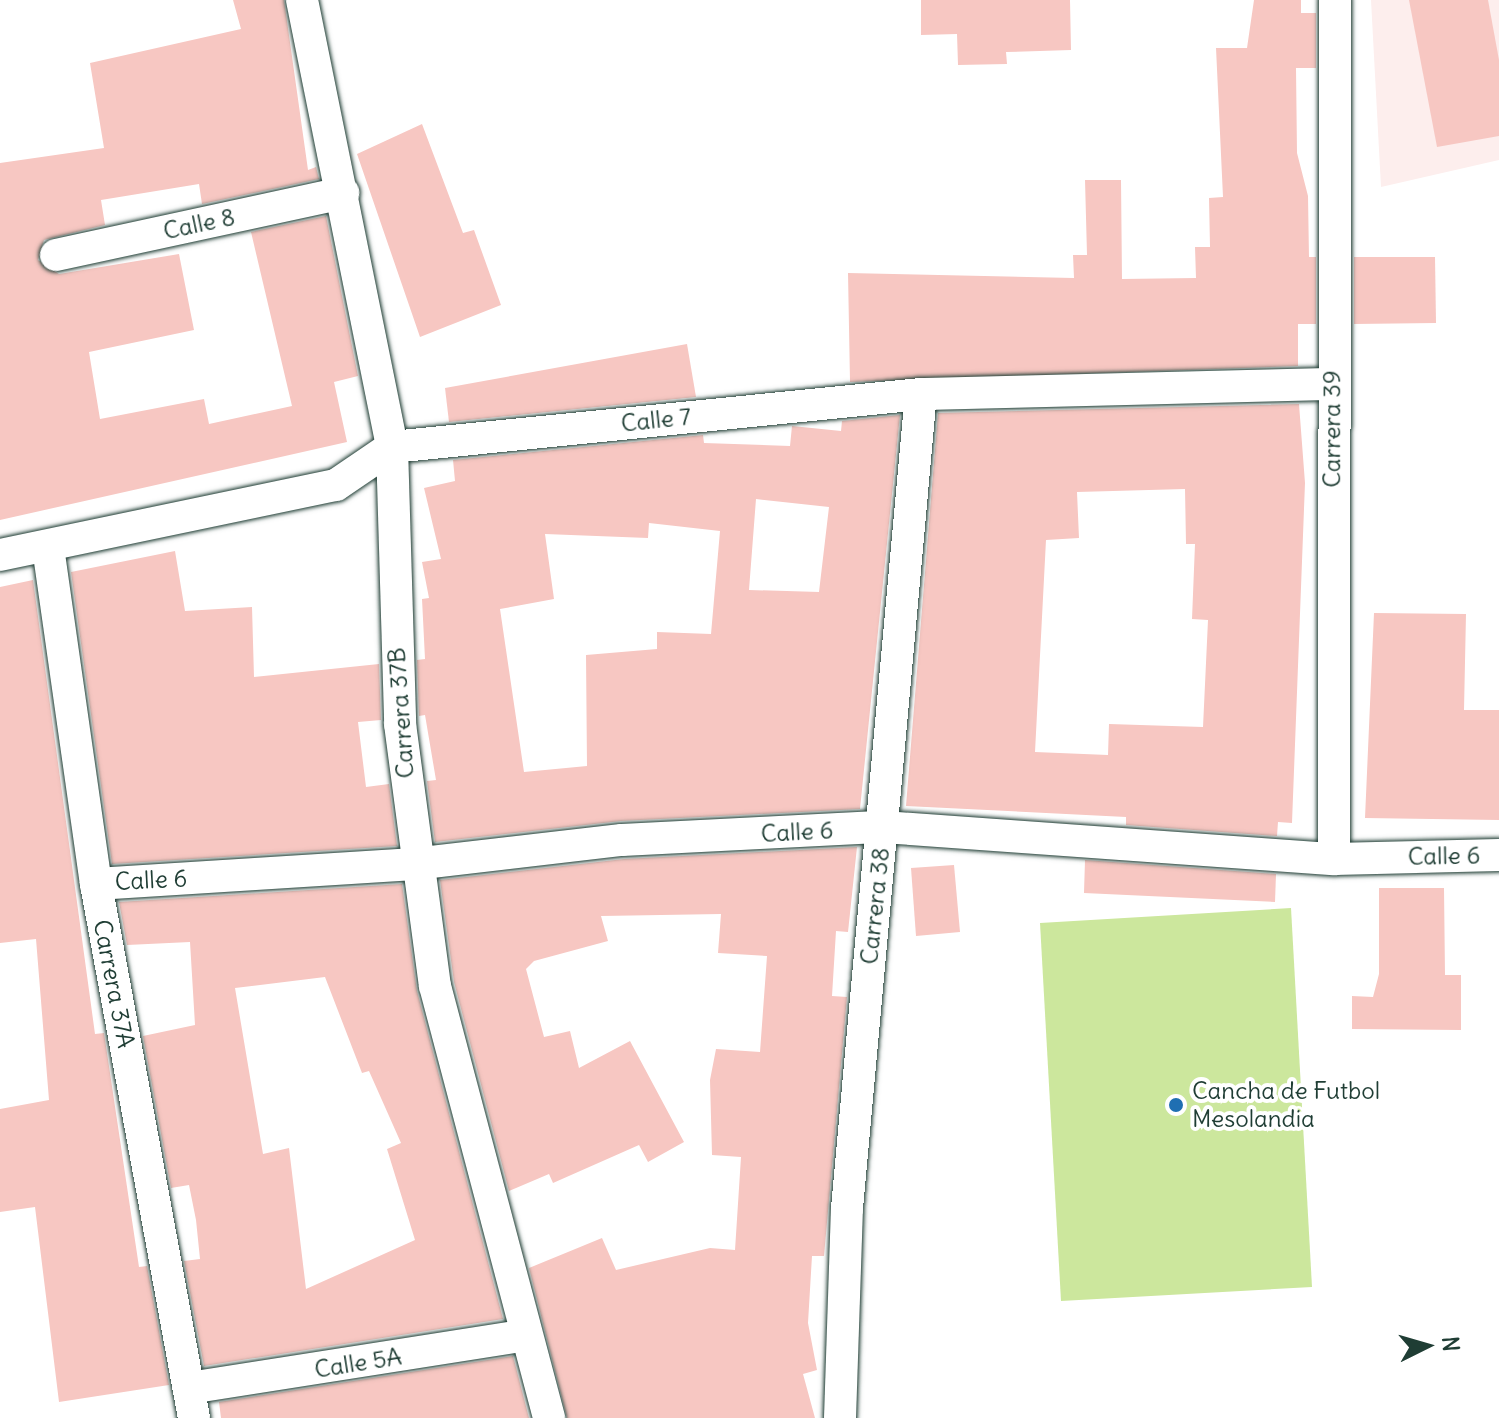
<!DOCTYPE html>
<style>
body{margin:0}
#map{position:relative;width:1499px;height:1418px;overflow:hidden;background:#fff;font-family:Delius,sans-serif}
div>[style]{position:absolute}
.built>*{inset:0;background:#fdeeed}
.green>*{inset:0;background:#cce79d}
.building>*{inset:0;background:#f7c7c2}
.roads{filter:drop-shadow(0 0 2px #1f3d34) drop-shadow(0 0 2px #1f3d34)}
.street>*{height:32px;margin:-16px;padding:0 16px;transform-origin:16px;border-radius:16px;background:#fff}
.dots>*{width:22px;height:22px;translate:-50% -50%;box-sizing:border-box;border:4px solid #fff;border-radius:50%}
span{translate:-50% -50%;white-space:nowrap;text-align:center;line-height:1.15;-webkit-text-stroke:8px #fff;paint-order:stroke}
.street-label{font-size:24px;color:#1f3d34}
.poi-label{font-size:24px;color:#1f3d34}
.left{translate:0 -50%;text-align:left}
.north{position:absolute;left:1387px;top:1306px;width:80px;height:80px;-webkit-text-stroke:6px #fff;paint-order:stroke;rotate:85deg;font-size:22px;font-weight:700;line-height:32px;text-align:center;color:#1f3d34}
.north::after{content:'';display:block;margin:auto;width:28px;height:36px;background:#1f3d34;clip-path:polygon(50% 0,100% 100%,50% 72%,0 100%)}
</style>
<div id="map">
<div class="built">
<i style="clip-path:polygon(1371px 0,1499px 0,1499px 160px,1381px 187px)"></i>
</div>
<div class="green">
<i style="clip-path:polygon(1291px 908px,1312px 1287px,1061px 1301px,1040px 923px)"></i>
</div>
<div class="building">
<i style="clip-path:polygon(233px 0,284px 0,308px 170px,316px 167px,319px 179px,202px 204px,199px 184px,101px 200px,105px 225px,44px 240px,38px 260px,59px 274px,179px 254px,194px 330px,89px 352px,100px 419px,204px 399px,209px 424px,292px 406px,251px 232px,326px 216px,358px 376px,334px 382px,347px 442px,0 520px,0 163px,104px 148px,90px 63px,241px 29px)"></i>
<i style="clip-path:polygon(921px 0,1070px 0,1071px 50px,1006px 52px,1007px 64px,958px 65px,957px 34px,921px 35px)"></i>
<i style="clip-path:polygon(1254px 0,1301px 0,1301px 13px,1316px 13px,1316px 68px,1296px 68px,1297px 153px,1308px 196px,1309px 257px,1316px 257px,1316px 324px,1298px 324px,1298px 366px,850px 382px,848px 273px,1074px 278px,1073px 255px,1087px 255px,1085px 180px,1121px 180px,1122px 279px,1196px 278px,1195px 247px,1210px 247px,1209px 198px,1223px 197px,1216px 48px,1247px 48px)"></i>
<i style="clip-path:polygon(1409px 0,1488px 0,1499px 60px,1499px 136px,1437px 147px)"></i>
<i style="clip-path:polygon(422px 124px,463px 233px,474px 230px,501px 305px,420px 337px,357px 154px)"></i>
<i style="clip-path:polygon(1354px 257px,1435px 257px,1436px 323px,1354px 324px)"></i>
<i style="clip-path:polygon(687px 344px,696px 397px,449px 422px,445px 388px)"></i>
<i style="clip-path:polygon(evenodd,1299px 404px,1305px 483px,1292px 823px,1278px 822px,1277px 836px,1126px 825px,1126px 817px,906px 806px,938px 413px,1299px 404px,1185px 489px,1186px 544px,1195px 544px,1192px 619px,1208px 620px,1203px 727px,1109px 724px,1108px 755px,1035px 752px,1046px 540px,1079px 538px,1077px 492px,1185px 489px)"></i>
<i style="clip-path:polygon(evenodd,900px 415px,860px 809px,621px 821px,435px 842px,427px 781px,436px 780px,425px 715px,419px 716px,417px 660px,425px 659px,422px 599px,429px 598px,422px 562px,441px 559px,424px 488px,455px 481px,453px 460px,703px 435px,704px 443px,790px 446px,792px 426px,841px 431px,842px 421px,900px 415px,756px 499px,829px 507px,819px 592px,749px 590px,756px 499px,900px 415px,649px 523px,720px 531px,711px 634px,657px 632px,657px 649px,586px 655px,587px 766px,524px 772px,500px 609px,554px 599px,545px 534px,648px 538px,649px 523px)"></i>
<i style="clip-path:polygon(175px 551px,185px 611px,252px 607px,254px 677px,379px 664px,381px 720px,358px 722px,366px 787px,389px 784px,397px 846px,112px 864px,71px 572px)"></i>
<i style="clip-path:polygon(33px 580px,95px 1034px,104px 1033px,139px 1267px,147px 1266px,169px 1385px,59px 1402px,35px 1207px,0 1212px,0 1109px,49px 1100px,36px 939px,0 943px,0 587px)"></i>
<i style="clip-path:polygon(1374px 613px,1466px 614px,1464px 710px,1499px 710px,1499px 820px,1365px 818px)"></i>
<i style="clip-path:polygon(857px 847px,848px 932px,836px 931px,832px 996px,847px 997px,824px 1256px,812px 1256px,808px 1323px,817px 1370px,803px 1374px,815px 1418px,567px 1418px,529px 1268px,602px 1238px,616px 1270px,710px 1248px,735px 1250px,741px 1157px,712px 1155px,710px 1080px,716px 1049px,760px 1052px,767px 956px,718px 953px,721px 914px,601px 916px,608px 941px,534px 961px,526px 969px,544px 1037px,570px 1031px,579px 1068px,630px 1041px,684px 1142px,648px 1162px,639px 1145px,553px 1183px,549px 1174px,509px 1191px,454px 982px,440px 880px,624px 859px)"></i>
<i style="clip-path:polygon(1085px 860px,1276px 874px,1275px 902px,1084px 893px)"></i>
<i style="clip-path:polygon(954px 865px,960px 932px,916px 936px,911px 868px)"></i>
<i style="clip-path:polygon(evenodd,402px 884px,417px 991px,503px 1319px,204px 1366px,184px 1261px,200px 1259px,196px 1220px,189px 1185px,171px 1188px,143px 1036px,195px 1025px,190px 942px,127px 945px,119px 902px,402px 884px,325px 977px,362px 1073px,369px 1071px,401px 1143px,387px 1149px,415px 1240px,306px 1289px,289px 1148px,263px 1154px,235px 988px,325px 977px)"></i>
<i style="clip-path:polygon(1379px 888px,1444px 888px,1445px 975px,1461px 975px,1461px 1030px,1352px 1029px,1352px 996px,1373px 997px,1379px 974px)"></i>
<i style="clip-path:polygon(513px 1356px,529px 1418px,221px 1418px,219px 1402px)"></i>
</div>
<div class="roads">
<div class="street">
<i style="left:302px;top:0;width:456px;rotate:78.6deg"></i>
<i style="left:392px;top:447px;width:277px;rotate:88.3deg"></i>
<i style="left:400px;top:724px;width:264px;rotate:82.4deg"></i>
<i style="left:435px;top:986px;width:447px;rotate:75.2deg"></i>
<i style="left:56px;top:255px;width:294px;rotate:-12.2deg"></i>
<i style="left:48px;top:547px;width:340px;rotate:81.9deg"></i>
<i style="left:96px;top:884px;width:543px;rotate:79.6deg"></i>
<i style="left:0;top:555px;width:343px;rotate:-11.8deg"></i>
<i style="left:336px;top:485px;width:68px;rotate:-34.2deg"></i>
<i style="left:392px;top:447px;width:532px;rotate:-5.72deg"></i>
<i style="left:921px;top:394px;width:411px;rotate:-1.4deg"></i>
<i style="left:1334px;top:859px;width:859px;rotate:-89.93deg"></i>
<i style="left:96px;top:884px;width:319px;rotate:-3.6deg"></i>
<i style="left:414px;top:864px;width:209px;rotate:-6.6deg"></i>
<i style="left:622px;top:840px;width:261px;rotate:-2.9deg"></i>
<i style="left:883px;top:827px;width:452px;rotate:4.1deg"></i>
<i style="left:1334px;top:859px;width:165px;rotate:-1.4deg"></i>
<i style="left:189px;top:1388px;width:341px;rotate:-8.9deg"></i>
<i style="left:840px;top:1418px;width:210px;rotate:-88.1deg"></i>
<i style="left:847px;top:1208px;width:817px;rotate:-84.81deg"></i>
</div>
</div>
<div class="dots">
<i style="left:1176px;top:1105px;background:#1f6fb2"></i>
</div>
<div class="street-label">
<span style="left:199px;top:224px;rotate:-12deg">Calle 8</span>
<span style="left:656px;top:420px;rotate:-6deg">Calle 7</span>
<span style="left:1332px;top:429px;rotate:-90deg">Carrera 39</span>
<span style="left:401px;top:713px;rotate:-94deg">Carrera 37B</span>
<span style="left:797px;top:832px;rotate:-3deg">Calle 6</span>
<span style="left:1444px;top:856px;rotate:-1deg">Calle 6</span>
<span style="left:151px;top:880px;rotate:-3deg">Calle 6</span>
<span style="left:875px;top:906px;rotate:-84deg">Carrera 38</span>
<span style="left:114px;top:984px;rotate:79deg">Carrera 37A</span>
<span style="left:358px;top:1363px;rotate:-9deg">Calle 5A</span>
</div>
<div class="poi-label">
<span class="left" style="left:1192px;top:1105px">Cancha de Futbol<br>Mesolandia</span>
</div>
<div class="north">N</div>
</div>
